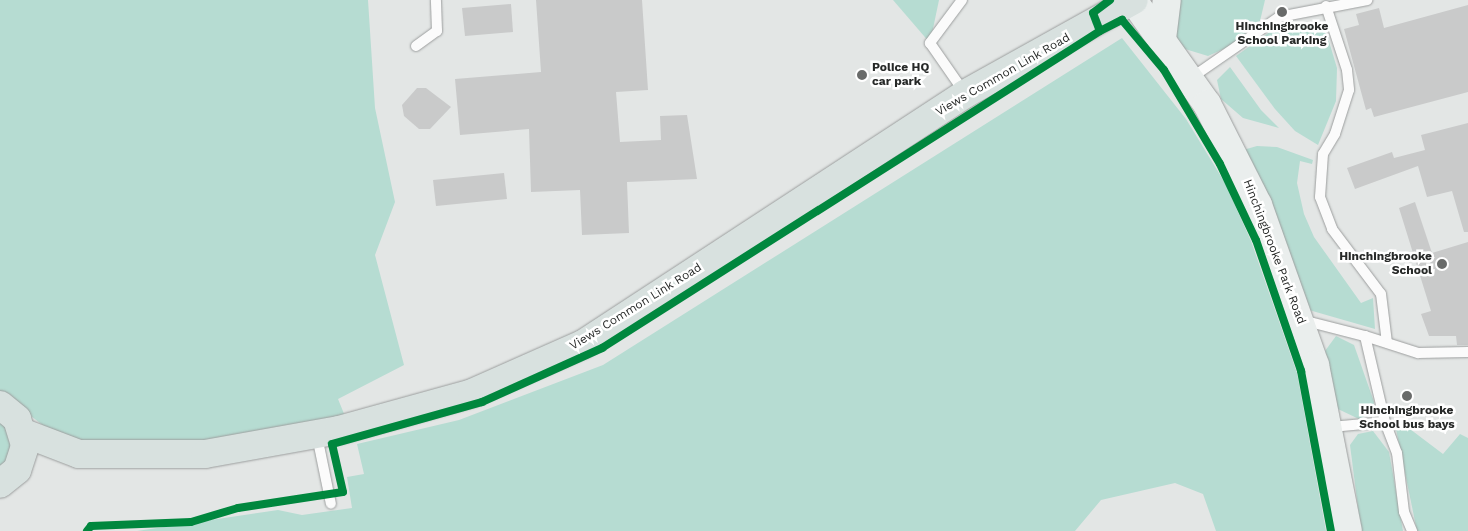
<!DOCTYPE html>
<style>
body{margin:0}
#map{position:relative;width:1468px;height:531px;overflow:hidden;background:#e3e6e5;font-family:"Work Sans",sans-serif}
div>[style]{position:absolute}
.green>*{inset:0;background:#b6dcd2}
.building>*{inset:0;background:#c9caca}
.roads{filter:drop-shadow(0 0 1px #9c9e9e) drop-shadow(0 0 1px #9c9e9e)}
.lane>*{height:10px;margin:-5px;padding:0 5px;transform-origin:5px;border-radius:5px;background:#fbfbfb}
.secondary>*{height:28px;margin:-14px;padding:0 14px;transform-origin:14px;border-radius:14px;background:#eaeeed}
.primary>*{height:28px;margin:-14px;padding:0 14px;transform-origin:14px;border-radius:14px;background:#d8e1df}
.cycleway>*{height:8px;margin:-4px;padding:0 4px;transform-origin:4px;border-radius:4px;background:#00873e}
.dots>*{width:14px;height:14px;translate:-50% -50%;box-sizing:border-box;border:2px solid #fff;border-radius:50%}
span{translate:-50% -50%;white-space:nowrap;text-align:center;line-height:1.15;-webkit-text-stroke:5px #fff;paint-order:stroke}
.poi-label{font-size:12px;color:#272928;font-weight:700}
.left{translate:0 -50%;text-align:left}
.right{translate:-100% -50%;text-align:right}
.street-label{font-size:12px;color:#272928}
</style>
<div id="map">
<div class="green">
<i style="clip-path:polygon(0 0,368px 0,375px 108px,395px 202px,375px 255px,404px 365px,338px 399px,347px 421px,201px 444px,73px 441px,49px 430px,0 392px)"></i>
<i style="clip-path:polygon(893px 0,939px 0,930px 43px)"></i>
<i style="clip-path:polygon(1178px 0,1265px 0,1260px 21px,1230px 46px,1208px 56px,1185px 49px,1174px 33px)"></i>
<i style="clip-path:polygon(1305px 23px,1321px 27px,1327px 35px,1337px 68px,1336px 101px,1318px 145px,1295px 131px,1275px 109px,1236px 56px,1271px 31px)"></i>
<i style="clip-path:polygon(1122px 38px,1186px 119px,1225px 183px,1251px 241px,1297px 373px,1326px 531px,1216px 531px,1203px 494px,1175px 483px,1101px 500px,1075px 531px,137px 531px,278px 510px,302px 515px,352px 508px,347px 477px,364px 474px,357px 444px,459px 420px,603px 365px)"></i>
<i style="clip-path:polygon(1230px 67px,1261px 110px,1279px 128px,1243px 118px,1221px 99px,1217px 80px)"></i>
<i style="clip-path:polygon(1257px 146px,1277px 147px,1313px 160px,1312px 164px,1300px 161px,1297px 183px,1304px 214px,1314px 237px,1361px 303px,1373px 298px,1375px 329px,1309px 310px,1243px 150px)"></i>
<i style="clip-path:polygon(1336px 336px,1354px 345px,1374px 402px,1371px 413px,1359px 419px,1338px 409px,1325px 351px)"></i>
<i style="clip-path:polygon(0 414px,17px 444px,0 475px)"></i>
<i style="clip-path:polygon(1402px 423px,1443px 454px,1460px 434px,1468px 438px,1468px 531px,1417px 531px,1396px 429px)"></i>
<i style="clip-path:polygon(1373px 431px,1389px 452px,1403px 531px,1361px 531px,1350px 445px,1358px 434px)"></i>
</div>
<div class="building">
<i style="clip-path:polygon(536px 0,642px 0,648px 90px,616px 92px,620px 142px,661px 140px,660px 116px,687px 115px,697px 179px,627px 182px,629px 233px,582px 235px,580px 190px,531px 192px,529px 129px,460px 135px,455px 79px,541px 72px)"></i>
<i style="clip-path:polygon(511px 4px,513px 32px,465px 36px,462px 8px)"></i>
<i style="clip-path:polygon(1468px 5px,1468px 92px,1374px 117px,1371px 108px,1366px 110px,1344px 29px,1359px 25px,1356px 14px,1379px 8px,1384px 28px)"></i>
<i style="clip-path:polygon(417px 88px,426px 88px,451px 107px,430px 129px,419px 129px,404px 116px,402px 105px)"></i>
<i style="clip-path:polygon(1468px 123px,1468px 232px,1464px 232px,1452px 191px,1427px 197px,1418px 166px,1355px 189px,1347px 168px,1392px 152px,1394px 158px,1425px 150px,1421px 135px)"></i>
<i style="clip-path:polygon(504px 173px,507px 199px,436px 206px,433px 180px)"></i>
<i style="clip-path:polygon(1415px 202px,1432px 253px,1468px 242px,1468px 345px,1457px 345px,1456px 336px,1429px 336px,1421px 314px,1431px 311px,1399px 208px)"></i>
</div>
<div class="roads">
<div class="lane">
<i style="left:962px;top:0;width:54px;rotate:126.7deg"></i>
<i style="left:930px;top:43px;width:60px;rotate:55.2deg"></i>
<i style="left:1326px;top:6px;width:67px;rotate:71.8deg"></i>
<i style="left:1347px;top:70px;width:20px;rotate:84deg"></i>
<i style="left:1349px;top:90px;width:46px;rotate:107.7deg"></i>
<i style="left:1335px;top:134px;width:23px;rotate:121deg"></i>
<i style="left:1323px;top:154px;width:43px;rotate:94deg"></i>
<i style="left:1320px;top:197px;width:34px;rotate:69deg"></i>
<i style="left:1332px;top:229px;width:81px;rotate:53deg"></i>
<i style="left:1381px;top:294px;width:49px;rotate:83deg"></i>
<i style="left:416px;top:46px;width:26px;rotate:-36deg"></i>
<i style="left:437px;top:31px;width:31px;rotate:-92deg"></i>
<i style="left:1191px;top:78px;width:107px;rotate:-34.7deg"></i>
<i style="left:1279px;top:17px;width:90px;rotate:-10.9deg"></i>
<i style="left:1302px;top:320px;width:65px;rotate:14.3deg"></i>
<i style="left:1365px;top:336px;width:88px;rotate:76.9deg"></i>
<i style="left:1385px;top:422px;width:54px;rotate:174.7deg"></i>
<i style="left:1365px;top:336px;width:56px;rotate:17.8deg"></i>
<i style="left:1418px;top:353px;width:50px;rotate:-1.1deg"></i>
<i style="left:1385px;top:422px;width:33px;rotate:69deg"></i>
<i style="left:1397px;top:453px;width:59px;rotate:83.2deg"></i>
<i style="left:1404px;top:512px;width:21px;rotate:67deg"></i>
<i style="left:317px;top:436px;width:69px;rotate:78.4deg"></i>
</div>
<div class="secondary">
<i style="left:1133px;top:0;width:128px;rotate:54.6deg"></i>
<i style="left:1207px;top:104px;width:113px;rotate:63.2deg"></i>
<i style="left:1258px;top:205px;width:170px;rotate:70.4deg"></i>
<i style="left:1315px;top:365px;width:169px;rotate:78.8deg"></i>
<i style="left:1162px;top:39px;width:39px;rotate:-83deg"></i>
</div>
<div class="primary">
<i style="left:0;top:405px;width:22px;rotate:39deg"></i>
<i style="left:17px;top:419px;width:28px;rotate:73deg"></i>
<i style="left:25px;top:446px;width:25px;rotate:108deg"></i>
<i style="left:17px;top:470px;width:22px;rotate:141deg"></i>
<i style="left:24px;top:433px;width:59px;rotate:20.9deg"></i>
<i style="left:79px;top:454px;width:126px"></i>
<i style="left:205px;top:454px;width:136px;rotate:-10.2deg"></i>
<i style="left:339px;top:430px;width:138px;rotate:-15.5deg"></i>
<i style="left:472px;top:393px;width:121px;rotate:-23.8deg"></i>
<i style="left:583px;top:344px;width:457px;rotate:-33.2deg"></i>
<i style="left:965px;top:94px;width:193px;rotate:-29.1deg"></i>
</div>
</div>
<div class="cycleway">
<i style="left:1110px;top:0;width:21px;rotate:143deg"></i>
<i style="left:1093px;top:13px;width:19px;rotate:69deg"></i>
<i style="left:1100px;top:31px;width:25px;rotate:-27deg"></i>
<i style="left:1122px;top:20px;width:65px;rotate:50deg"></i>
<i style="left:1164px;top:70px;width:109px;rotate:59.2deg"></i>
<i style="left:1220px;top:164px;width:84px;rotate:64.7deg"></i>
<i style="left:1256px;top:240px;width:139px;rotate:71deg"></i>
<i style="left:1301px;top:371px;width:163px;rotate:79.4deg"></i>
<i style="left:87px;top:531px;width:6px;rotate:-51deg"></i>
<i style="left:91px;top:526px;width:100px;rotate:-2.3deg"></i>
<i style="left:191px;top:522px;width:49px;rotate:-16.6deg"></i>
<i style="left:238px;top:508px;width:106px;rotate:-8.7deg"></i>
<i style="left:343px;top:492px;width:49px;rotate:-102.9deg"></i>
<i style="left:332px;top:444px;width:156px;rotate:-15.6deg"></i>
<i style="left:482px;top:402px;width:132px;rotate:-24.2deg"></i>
<i style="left:602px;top:348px;width:590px;rotate:-32.48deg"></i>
</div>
<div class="dots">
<i style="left:1282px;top:12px;background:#696b6a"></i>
<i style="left:862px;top:75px;background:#696b6a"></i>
<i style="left:1442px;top:264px;background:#696b6a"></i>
<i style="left:1407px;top:396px;background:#696b6a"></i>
</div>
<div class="poi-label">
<span style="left:1282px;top:34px">Hinchingbrooke<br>School Parking</span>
<span class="left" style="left:872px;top:75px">Police HQ<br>car park</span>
<span class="right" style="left:1432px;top:264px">Hinchingbrooke<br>School</span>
<span style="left:1407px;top:418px">Hinchingbrooke<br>School bus bays</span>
</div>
<div class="street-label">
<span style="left:1003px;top:75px;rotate:-30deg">Views Common Link Road</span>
<span style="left:1274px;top:252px;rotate:69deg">Hinchingbrooke Park Road</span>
<span style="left:636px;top:307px;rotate:-32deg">Views Common Link Road</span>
</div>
</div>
